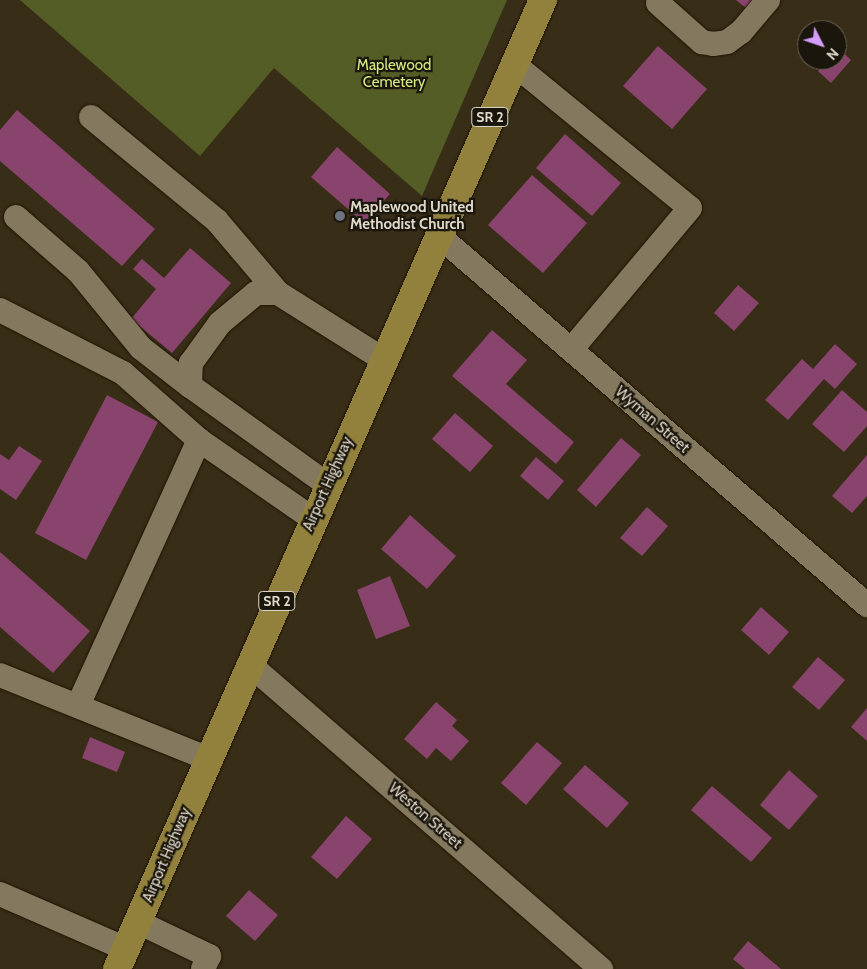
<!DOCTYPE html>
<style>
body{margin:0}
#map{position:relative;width:867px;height:969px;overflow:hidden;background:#382d16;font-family:Cabin,sans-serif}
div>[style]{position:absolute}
.green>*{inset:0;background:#535d25}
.building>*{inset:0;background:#89446d}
.roads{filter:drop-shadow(0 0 1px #1f1501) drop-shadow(0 0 1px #1f1501)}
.minor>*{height:24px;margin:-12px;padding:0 12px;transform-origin:12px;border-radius:12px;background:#84795f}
.major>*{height:28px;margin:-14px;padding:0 14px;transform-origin:14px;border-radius:14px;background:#92803d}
.dots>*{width:14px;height:14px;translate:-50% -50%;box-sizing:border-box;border:2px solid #1b160c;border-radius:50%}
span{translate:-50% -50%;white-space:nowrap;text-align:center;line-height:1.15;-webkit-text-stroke:4.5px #1b160c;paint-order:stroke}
.shield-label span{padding:1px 4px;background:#1b160c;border:1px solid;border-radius:4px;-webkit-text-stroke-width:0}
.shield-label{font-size:14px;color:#dfd9cb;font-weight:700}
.park-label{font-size:15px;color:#d6eb7f}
.poi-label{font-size:15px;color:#dfd9cb;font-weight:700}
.left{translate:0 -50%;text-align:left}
.street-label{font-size:15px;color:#dfd9cb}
.north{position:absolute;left:797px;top:20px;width:50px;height:50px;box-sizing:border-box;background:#1b160c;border:1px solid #696458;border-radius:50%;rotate:131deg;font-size:14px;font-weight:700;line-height:20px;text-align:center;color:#dfd9cb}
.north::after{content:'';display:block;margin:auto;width:18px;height:22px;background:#d39cfd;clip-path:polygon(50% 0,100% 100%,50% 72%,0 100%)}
</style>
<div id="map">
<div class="green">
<i style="clip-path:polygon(20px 0,507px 0,422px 196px,274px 68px,200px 156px)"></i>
</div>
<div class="building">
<i style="clip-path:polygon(736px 0,763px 0,752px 13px)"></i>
<i style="clip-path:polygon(658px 46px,707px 89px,672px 129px,623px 86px)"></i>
<i style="clip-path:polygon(837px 47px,851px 60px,831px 83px,818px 71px,827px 60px,837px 60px)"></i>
<i style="clip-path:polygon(17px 110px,155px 229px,122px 266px,0 161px,0 130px)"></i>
<i style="clip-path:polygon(565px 134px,621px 183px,592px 216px,536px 168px)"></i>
<i style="clip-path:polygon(337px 147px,390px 194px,364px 223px,311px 177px)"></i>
<i style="clip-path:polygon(532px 175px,587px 223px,543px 273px,488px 225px)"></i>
<i style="clip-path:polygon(190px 248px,231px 283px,172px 353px,131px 319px,156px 289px,133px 269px,142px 259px,164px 278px)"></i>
<i style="clip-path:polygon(738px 285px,759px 303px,734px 331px,714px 313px)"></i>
<i style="clip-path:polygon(492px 330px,527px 360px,506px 384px,574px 442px,556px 464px,452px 376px)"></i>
<i style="clip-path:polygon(835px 344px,857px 364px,835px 389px,824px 379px,788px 420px,765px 400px,802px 359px,813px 369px)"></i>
<i style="clip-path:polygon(842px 390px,867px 412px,867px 426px,844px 452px,812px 424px)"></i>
<i style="clip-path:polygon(107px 395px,158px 422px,86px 560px,35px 533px)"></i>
<i style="clip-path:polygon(455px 413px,493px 446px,470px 472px,432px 439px)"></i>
<i style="clip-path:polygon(621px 438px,641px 455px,596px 507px,577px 490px)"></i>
<i style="clip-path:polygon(19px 446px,42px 461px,16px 500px,0 489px,0 454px,9px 460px)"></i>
<i style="clip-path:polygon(867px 455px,867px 496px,852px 513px,832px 496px)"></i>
<i style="clip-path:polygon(536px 457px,564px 481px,548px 500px,520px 476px)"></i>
<i style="clip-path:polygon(647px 507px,668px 526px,642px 556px,620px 538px)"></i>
<i style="clip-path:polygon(410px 515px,456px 556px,427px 589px,381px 549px)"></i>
<i style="clip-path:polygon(0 552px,90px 631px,53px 673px,0 627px)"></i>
<i style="clip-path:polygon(390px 576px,410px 626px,376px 639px,357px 590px)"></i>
<i style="clip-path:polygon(761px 607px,789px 632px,769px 655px,741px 630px)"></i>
<i style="clip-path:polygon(818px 657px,845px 680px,819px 710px,792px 687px)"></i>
<i style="clip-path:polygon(436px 702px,457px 720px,452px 726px,469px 741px,451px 761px,436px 748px,427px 759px,404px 739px)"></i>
<i style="clip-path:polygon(867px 708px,867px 741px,851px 727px)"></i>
<i style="clip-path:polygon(90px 737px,125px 752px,117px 772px,82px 758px)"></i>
<i style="clip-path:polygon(537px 742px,562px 763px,526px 805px,501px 783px)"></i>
<i style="clip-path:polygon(585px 765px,629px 803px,607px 828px,563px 789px)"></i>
<i style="clip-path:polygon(789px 770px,818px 796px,789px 830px,760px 805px)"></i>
<i style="clip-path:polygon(712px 786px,772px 838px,751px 862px,691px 810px)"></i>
<i style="clip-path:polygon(346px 816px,372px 839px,337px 879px,311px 857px)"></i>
<i style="clip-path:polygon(249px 890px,278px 915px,255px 941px,226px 916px)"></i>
<i style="clip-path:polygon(748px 941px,781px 969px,745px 969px,733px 959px)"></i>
</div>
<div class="roads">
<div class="minor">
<i style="left:658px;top:3px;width:59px;rotate:41.6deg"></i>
<i style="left:702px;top:42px;width:11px;rotate:10deg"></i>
<i style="left:713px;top:44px;width:14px;rotate:-8deg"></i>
<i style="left:727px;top:42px;width:17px;rotate:-36deg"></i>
<i style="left:741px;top:32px;width:42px;rotate:-49.8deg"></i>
<i style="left:514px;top:64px;width:227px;rotate:39.3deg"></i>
<i style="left:690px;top:208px;width:185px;rotate:130deg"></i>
<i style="left:91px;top:117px;width:163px;rotate:39.5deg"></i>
<i style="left:217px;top:221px;width:94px;rotate:49.7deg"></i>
<i style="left:16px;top:217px;width:82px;rotate:41.1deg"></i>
<i style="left:78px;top:271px;width:99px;rotate:50.7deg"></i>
<i style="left:141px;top:348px;width:62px;rotate:37.8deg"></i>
<i style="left:438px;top:235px;width:567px;rotate:40.78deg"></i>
<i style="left:0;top:310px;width:138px;rotate:27.1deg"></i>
<i style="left:123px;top:373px;width:101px;rotate:41.4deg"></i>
<i style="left:199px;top:440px;width:292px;rotate:114.5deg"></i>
<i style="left:199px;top:440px;width:139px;rotate:34.7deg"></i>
<i style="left:328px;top:485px;width:170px;rotate:-144.3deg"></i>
<i style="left:190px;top:386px;width:23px;rotate:-88deg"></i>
<i style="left:191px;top:363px;width:49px;rotate:-54.1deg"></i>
<i style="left:220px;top:323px;width:47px;rotate:-39.8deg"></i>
<i style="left:256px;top:293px;width:22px"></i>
<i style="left:278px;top:293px;width:124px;rotate:32.2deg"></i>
<i style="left:249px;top:664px;width:466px;rotate:40.9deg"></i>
<i style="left:0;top:675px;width:225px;rotate:21.9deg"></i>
<i style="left:0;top:894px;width:137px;rotate:23.6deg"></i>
<i style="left:138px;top:922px;width:79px;rotate:25.6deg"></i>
<i style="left:209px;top:956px;width:14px;rotate:115deg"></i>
</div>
<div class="major">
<i style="left:117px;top:969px;width:1059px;rotate:-66.27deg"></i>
</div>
</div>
<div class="dots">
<i style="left:340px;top:216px;background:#6b7280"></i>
</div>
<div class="shield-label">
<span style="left:490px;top:117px">SR 2</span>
<span style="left:277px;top:601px">SR 2</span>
</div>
<div class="park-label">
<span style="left:394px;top:74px">Maplewood<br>Cemetery</span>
</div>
<div class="poi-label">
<span class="left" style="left:350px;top:216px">Maplewood United<br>Methodist Church</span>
</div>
<div class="street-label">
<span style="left:652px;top:420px;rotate:41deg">Wyman Street</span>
<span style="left:328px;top:484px;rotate:-66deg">Airport Highway</span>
<span style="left:425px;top:816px;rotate:41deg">Weston Street</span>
<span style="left:167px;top:855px;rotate:-67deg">Airport Highway</span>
</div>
<div class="north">N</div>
</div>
